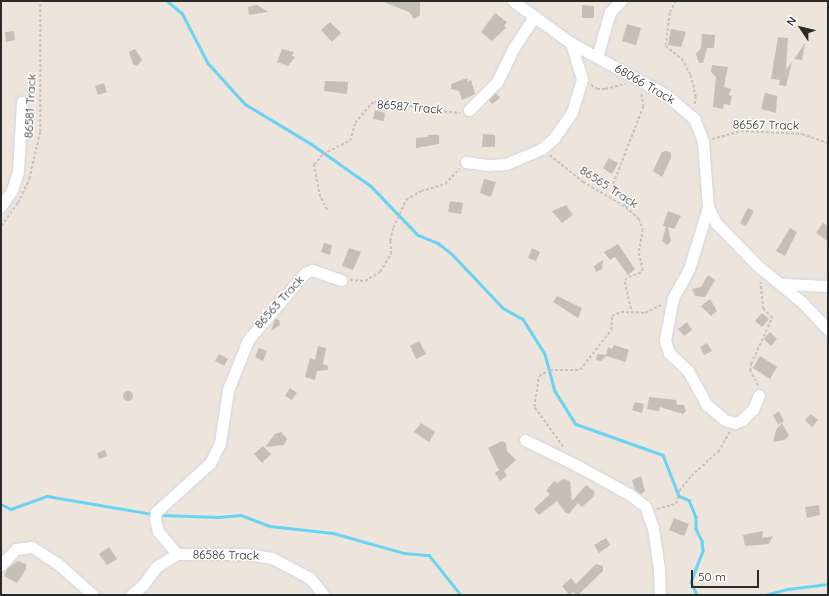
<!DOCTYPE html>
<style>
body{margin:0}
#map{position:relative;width:829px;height:596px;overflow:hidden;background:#ede4db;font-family:Quicksand,sans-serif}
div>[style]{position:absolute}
.stream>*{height:2.5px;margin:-1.25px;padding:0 1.25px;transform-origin:1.25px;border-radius:1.25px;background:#69d3f4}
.building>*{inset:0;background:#c4bfb7}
.round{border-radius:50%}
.path>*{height:1.5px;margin-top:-0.75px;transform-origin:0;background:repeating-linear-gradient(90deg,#c3c3c3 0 3px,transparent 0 5px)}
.roads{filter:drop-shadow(0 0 1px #d0d4e3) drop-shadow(0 0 1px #d0d4e3)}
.minor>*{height:11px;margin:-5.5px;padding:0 5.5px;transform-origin:5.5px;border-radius:5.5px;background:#fff}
span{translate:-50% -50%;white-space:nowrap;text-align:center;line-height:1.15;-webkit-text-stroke:3px #fff;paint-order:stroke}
.street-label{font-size:12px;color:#2a2a2a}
.frame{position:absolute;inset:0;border:2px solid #2a2a2a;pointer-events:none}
.north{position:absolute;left:781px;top:8px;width:40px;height:40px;-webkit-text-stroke:3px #fff;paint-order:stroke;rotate:305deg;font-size:11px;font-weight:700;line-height:16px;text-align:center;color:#2a2a2a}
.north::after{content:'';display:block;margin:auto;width:14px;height:18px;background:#2a2a2a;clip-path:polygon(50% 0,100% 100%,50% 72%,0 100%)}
.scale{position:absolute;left:691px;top:570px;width:68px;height:18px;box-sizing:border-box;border:2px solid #2a2a2a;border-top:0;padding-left:5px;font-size:12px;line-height:14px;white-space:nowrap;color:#2a2a2a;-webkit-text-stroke:3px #fff;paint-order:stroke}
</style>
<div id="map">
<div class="stream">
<i style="left:167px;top:1px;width:19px;rotate:39deg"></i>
<i style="left:182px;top:13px;width:56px;rotate:62.5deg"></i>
<i style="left:208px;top:63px;width:55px;rotate:47.9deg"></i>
<i style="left:245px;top:104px;width:76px;rotate:31deg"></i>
<i style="left:310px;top:143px;width:75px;rotate:35.2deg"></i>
<i style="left:371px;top:186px;width:68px;rotate:46.2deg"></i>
<i style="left:418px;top:235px;width:22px;rotate:22deg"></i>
<i style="left:438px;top:243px;width:18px;rotate:38deg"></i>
<i style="left:452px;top:254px;width:74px;rotate:46.6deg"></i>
<i style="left:503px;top:308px;width:23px;rotate:29deg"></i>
<i style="left:523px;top:319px;width:41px;rotate:57.8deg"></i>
<i style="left:545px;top:354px;width:38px;rotate:75deg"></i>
<i style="left:555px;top:391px;width:39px;rotate:58deg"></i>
<i style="left:576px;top:424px;width:92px;rotate:19.6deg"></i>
<i style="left:663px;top:455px;width:44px;rotate:68.7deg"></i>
<i style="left:679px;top:496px;width:11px;rotate:22deg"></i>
<i style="left:689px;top:500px;width:18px;rotate:68deg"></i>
<i style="left:696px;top:517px;width:12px;rotate:90deg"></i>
<i style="left:696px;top:529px;width:13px;rotate:63deg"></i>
<i style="left:702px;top:541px;width:10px;rotate:84deg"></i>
<i style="left:703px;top:551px;width:33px;rotate:111deg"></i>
<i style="left:691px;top:582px;width:14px;rotate:65deg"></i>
<i style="left:1px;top:504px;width:11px;rotate:27deg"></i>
<i style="left:11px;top:509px;width:38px;rotate:-20deg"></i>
<i style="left:47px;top:496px;width:107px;rotate:9.7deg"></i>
<i style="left:159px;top:515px;width:60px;rotate:1.9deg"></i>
<i style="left:219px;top:517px;width:22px;rotate:-5deg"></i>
<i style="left:241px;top:515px;width:31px;rotate:21deg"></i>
<i style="left:270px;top:526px;width:63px;rotate:6.3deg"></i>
<i style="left:333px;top:533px;width:74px;rotate:15.7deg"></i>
<i style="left:404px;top:553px;width:25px;rotate:5deg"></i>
<i style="left:429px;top:555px;width:51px;rotate:51.3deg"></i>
<i style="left:765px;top:595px;width:24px;rotate:-15deg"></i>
<i style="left:788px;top:589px;width:40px;rotate:-7.1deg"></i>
</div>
<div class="building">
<i style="clip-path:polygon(381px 1px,420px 1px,420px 15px,414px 19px,409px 12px)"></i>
<i style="clip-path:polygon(257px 5px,268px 12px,249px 15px,248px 7px)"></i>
<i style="clip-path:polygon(582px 5px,594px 6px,594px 18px,582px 18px)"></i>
<i style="clip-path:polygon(495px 13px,507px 22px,504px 26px,506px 28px,492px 41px,481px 32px)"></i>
<i style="clip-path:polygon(330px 22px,341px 33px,332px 42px,321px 30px)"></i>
<i style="clip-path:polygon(627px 24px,641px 28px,636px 45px,622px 41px)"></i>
<i style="clip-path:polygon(671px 29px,686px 32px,681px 47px,668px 45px)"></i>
<i style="clip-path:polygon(14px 31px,15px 40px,6px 42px,5px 32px)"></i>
<i style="clip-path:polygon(702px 34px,715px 35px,714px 48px,707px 48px,703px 63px,699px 63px,696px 54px,701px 48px)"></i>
<i style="clip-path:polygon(778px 37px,788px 38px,786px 70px,792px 62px,786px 86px,779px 85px,780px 80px,771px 79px)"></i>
<i style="clip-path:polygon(805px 43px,802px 60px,794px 59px)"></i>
<i style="clip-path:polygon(135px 49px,142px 60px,137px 66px,133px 64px,129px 52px)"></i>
<i style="clip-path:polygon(282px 49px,294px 52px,292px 56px,295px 57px,288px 66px,277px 62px)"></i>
<i style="clip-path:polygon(712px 65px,728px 67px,724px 87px,731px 89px,729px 95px,732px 96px,730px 105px,724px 104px,723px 109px,713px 107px,716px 77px,711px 72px)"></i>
<i style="clip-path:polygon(467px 78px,468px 82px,471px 80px,475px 94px,462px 100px,459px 91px,451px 89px,451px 84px)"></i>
<i style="clip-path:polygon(325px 81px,348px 82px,347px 94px,324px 91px)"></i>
<i style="clip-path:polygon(104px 83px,107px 92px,98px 95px,95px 86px)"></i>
<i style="clip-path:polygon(496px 93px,500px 98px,492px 104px,489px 100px)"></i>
<i style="clip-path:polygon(765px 93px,777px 96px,776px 113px,761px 109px)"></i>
<i style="clip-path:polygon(375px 110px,385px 113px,384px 121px,373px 119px)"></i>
<i style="clip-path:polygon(483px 134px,495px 135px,495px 147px,482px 147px)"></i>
<i style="clip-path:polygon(428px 135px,439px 135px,439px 144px,416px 148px,416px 138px,428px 137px)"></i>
<i style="clip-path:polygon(667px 151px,671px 153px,671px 158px,662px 177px,653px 171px,662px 152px)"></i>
<i style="clip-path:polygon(609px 158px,618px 163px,612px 174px,603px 168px)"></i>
<i style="clip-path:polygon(484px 179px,496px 182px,491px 197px,480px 193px)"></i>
<i style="clip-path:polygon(450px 201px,463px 203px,461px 214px,448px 212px)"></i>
<i style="clip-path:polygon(566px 205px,573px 215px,562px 223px,552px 211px)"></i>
<i style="clip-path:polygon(748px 208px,754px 211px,746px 226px,740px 223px)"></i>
<i style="clip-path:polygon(668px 211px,681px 216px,674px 229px,668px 227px,671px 241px,667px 245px,662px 241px,666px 227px,663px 225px)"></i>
<i style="clip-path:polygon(823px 223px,828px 226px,828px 241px,816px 233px)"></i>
<i style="clip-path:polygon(790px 228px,797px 232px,785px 256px,776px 251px)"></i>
<i style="clip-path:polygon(324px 243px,332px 245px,330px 255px,321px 252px)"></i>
<i style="clip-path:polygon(618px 244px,635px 269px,628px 275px,615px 257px,610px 260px,604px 252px)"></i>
<i style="clip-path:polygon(349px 248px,361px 252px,353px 270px,342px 266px)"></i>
<i style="clip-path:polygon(532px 248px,540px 252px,536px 261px,528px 258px)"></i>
<i style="clip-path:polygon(603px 260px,602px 269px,596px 272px,594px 266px)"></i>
<i style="clip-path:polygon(708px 275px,715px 280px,705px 297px,695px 296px,692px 289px,701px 287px)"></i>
<i style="clip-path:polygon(557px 296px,582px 308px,578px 318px,553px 302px)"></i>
<i style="clip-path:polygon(710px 299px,717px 311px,711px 316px,701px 306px)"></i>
<i style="clip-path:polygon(762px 313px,769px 319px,762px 327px,755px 321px)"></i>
<i style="clip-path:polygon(275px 319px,279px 320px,280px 325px,271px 331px)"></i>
<i style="clip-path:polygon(687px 322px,692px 330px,684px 336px,678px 329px)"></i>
<i style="clip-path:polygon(770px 332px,777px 339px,771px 346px,764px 339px)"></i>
<i style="clip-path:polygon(419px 341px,426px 354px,416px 359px,410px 346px)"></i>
<i style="clip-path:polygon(707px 343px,712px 351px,704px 355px,700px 347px)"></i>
<i style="clip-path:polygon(614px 345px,629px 350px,625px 362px,606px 356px,601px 361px,596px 360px,597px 354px,606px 355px,608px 347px,612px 349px)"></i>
<i style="clip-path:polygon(318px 346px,326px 348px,323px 364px,328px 366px,328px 370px,317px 371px,315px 380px,305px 377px,310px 358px,315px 360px)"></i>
<i style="clip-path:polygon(259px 348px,267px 351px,263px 361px,255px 357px)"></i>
<i style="clip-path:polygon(219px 354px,228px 359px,224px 366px,215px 361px)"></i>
<i style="clip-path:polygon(760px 356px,777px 367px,770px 379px,753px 368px)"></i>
<i style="clip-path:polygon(290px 388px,297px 393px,292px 400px,285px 396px)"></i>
<i class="round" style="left:123px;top:391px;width:10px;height:10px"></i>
<i style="clip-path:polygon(649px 397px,676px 400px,677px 405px,684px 405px,686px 411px,683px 414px,660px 407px,659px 411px,647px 409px)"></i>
<i style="clip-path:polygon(635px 402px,644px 404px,642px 413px,632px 410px)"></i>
<i style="clip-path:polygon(779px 411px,784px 421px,778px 425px,773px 415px)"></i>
<i style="clip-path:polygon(811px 414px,818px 420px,812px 427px,805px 420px)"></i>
<i style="clip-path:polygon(421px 423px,435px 432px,429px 442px,414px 432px)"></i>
<i style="clip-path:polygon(782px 423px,789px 436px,784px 440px,773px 442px,776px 430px)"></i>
<i style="clip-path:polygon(281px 432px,287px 439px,284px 445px,265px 447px,275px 434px)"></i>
<i style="clip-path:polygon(502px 441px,506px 443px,507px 451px,516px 460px,504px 471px,507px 476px,500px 481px,495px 473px,499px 470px,488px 448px)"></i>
<i style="clip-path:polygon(263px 446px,271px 454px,262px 463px,254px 454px)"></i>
<i style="clip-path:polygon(105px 450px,107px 456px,99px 459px,97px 453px)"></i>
<i style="clip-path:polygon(641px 476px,645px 491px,641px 494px,635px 490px,632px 480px)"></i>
<i style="clip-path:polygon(563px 479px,570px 481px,572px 501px,586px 485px,595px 492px,593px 497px,582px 507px,578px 503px,569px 514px,565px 512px,557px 501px,539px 515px,534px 509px,550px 494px,546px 491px,554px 481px,557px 483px)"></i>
<i style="clip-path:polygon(819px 505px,820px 515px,807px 518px,805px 507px)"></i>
<i style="clip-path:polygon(674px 518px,689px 524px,684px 536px,669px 530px)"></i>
<i style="clip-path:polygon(763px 531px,762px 538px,773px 536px,769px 544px,745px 546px,743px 535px)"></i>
<i style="clip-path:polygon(606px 538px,610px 545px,599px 553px,594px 545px)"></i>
<i style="clip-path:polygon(109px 547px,117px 559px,107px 565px,99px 554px)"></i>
<i style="clip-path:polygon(18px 561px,26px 564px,26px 569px,17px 583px,4px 576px,7px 569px)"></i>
<i style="clip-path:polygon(596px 564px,603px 566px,603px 571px,578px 595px,573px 592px,569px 595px,562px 586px,571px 578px,576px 584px)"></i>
</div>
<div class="path">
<i style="left:676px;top:1px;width:13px;rotate:117deg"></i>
<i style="left:670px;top:13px;width:33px;rotate:97deg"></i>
<i style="left:666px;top:46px;width:21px;rotate:39deg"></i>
<i style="left:682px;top:59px;width:18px;rotate:61deg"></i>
<i style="left:691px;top:75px;width:22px;rotate:77deg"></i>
<i style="left:696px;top:96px;width:10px;rotate:96deg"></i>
<i style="left:591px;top:85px;width:7px;rotate:34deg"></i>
<i style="left:597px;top:89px;width:8px"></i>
<i style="left:605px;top:89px;width:21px;rotate:-14deg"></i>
<i style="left:712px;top:139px;width:30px;rotate:-15deg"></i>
<i style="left:741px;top:131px;width:61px;rotate:2.8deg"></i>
<i style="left:802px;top:134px;width:28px;rotate:19deg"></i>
<i style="left:550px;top:155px;width:43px;rotate:39.3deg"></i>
<i style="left:583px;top:182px;width:50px;rotate:30.2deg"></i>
<i style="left:626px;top:207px;width:18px;rotate:43deg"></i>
<i style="left:639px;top:219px;width:11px;rotate:68deg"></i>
<i style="left:643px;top:229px;width:24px;rotate:99deg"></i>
<i style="left:639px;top:253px;width:16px;rotate:76deg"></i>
<i style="left:643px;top:269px;width:4px;rotate:117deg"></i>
<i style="left:641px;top:273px;width:15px;rotate:160deg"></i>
<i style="left:627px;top:278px;width:4px;rotate:117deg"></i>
<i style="left:625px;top:282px;width:31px;rotate:77deg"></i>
<i style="left:626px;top:207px;width:26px;rotate:-119deg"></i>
<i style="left:613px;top:184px;width:83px;rotate:-68.7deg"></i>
<i style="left:643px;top:107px;width:15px;rotate:-98deg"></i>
<i style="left:327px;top:210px;width:15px;rotate:-118deg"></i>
<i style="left:320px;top:197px;width:33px;rotate:-101deg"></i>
<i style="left:314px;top:165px;width:14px;rotate:-51deg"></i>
<i style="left:323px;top:154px;width:30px;rotate:-26deg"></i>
<i style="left:350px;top:141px;width:19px;rotate:-74deg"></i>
<i style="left:355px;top:123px;width:25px;rotate:-50deg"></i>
<i style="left:371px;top:104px;width:4px;rotate:-27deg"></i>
<i style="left:375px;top:102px;width:30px;rotate:4deg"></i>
<i style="left:405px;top:104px;width:15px;rotate:20deg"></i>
<i style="left:419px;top:109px;width:41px;rotate:5.6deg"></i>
<i style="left:1px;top:226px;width:29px;rotate:-54deg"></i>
<i style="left:18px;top:203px;width:26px;rotate:-65deg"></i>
<i style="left:29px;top:179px;width:48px;rotate:-76.8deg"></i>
<i style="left:40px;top:132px;width:131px;rotate:-90deg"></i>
<i style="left:350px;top:280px;width:15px;rotate:4deg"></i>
<i style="left:365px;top:281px;width:17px;rotate:-31deg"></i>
<i style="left:380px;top:272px;width:21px;rotate:-59deg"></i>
<i style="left:391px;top:254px;width:13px;rotate:-94deg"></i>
<i style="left:390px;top:241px;width:13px;rotate:-77deg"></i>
<i style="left:393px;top:228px;width:31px;rotate:-65deg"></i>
<i style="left:406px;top:200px;width:17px;rotate:-31deg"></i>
<i style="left:421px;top:191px;width:25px;rotate:-16deg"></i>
<i style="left:445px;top:184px;width:21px;rotate:-47deg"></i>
<i style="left:758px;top:386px;width:17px;rotate:-118deg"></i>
<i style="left:750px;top:371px;width:7px;rotate:-82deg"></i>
<i style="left:751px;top:364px;width:51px;rotate:-65.5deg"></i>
<i style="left:772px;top:318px;width:13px;rotate:-135deg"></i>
<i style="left:763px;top:309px;width:27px;rotate:-96deg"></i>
<i style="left:563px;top:447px;width:49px;rotate:-125.9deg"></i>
<i style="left:534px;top:407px;width:31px;rotate:-81deg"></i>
<i style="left:539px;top:376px;width:13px;rotate:-29deg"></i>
<i style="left:550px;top:370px;width:30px"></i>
<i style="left:580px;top:370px;width:51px;rotate:-52.2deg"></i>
<i style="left:611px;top:330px;width:14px;rotate:-86deg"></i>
<i style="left:612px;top:316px;width:10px;rotate:-24deg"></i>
<i style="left:621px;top:312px;width:24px;rotate:2deg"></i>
<i style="left:645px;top:313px;width:18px;rotate:-27deg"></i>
<i style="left:657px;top:509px;width:20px;rotate:-15deg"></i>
<i style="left:676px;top:504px;width:13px;rotate:-77deg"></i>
<i style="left:679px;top:491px;width:19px;rotate:-51deg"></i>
<i style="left:691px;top:476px;width:36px;rotate:-42deg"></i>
<i style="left:718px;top:452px;width:24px;rotate:-60deg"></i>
</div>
<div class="roads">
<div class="minor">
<i style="left:513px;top:1px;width:72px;rotate:35.9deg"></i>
<i style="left:571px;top:43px;width:107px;rotate:28.5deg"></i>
<i style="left:665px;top:94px;width:38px;rotate:40deg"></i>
<i style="left:694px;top:118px;width:26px;rotate:69deg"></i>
<i style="left:703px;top:142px;width:65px;rotate:85.6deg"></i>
<i style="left:708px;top:207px;width:18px;rotate:63deg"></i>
<i style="left:716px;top:223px;width:60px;rotate:45.7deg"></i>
<i style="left:758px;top:266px;width:58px;rotate:39.4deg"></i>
<i style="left:803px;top:303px;width:37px;rotate:47deg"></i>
<i style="left:597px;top:57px;width:47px;rotate:-73.9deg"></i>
<i style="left:610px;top:12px;width:16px;rotate:-45deg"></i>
<i style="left:469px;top:110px;width:40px;rotate:-45deg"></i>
<i style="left:497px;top:82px;width:37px;rotate:-64deg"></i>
<i style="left:513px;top:49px;width:38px;rotate:-57deg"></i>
<i style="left:466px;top:162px;width:21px;rotate:8deg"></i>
<i style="left:487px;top:165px;width:19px;rotate:-3deg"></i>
<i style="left:506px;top:164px;width:39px;rotate:-23deg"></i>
<i style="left:542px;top:149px;width:16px;rotate:-43deg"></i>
<i style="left:554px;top:138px;width:32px;rotate:-55deg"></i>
<i style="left:572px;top:112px;width:34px;rotate:-73deg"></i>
<i style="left:582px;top:79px;width:38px;rotate:-107deg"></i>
<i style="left:1px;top:206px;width:19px;rotate:-55deg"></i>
<i style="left:12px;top:190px;width:20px;rotate:-72deg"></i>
<i style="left:18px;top:171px;width:69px;rotate:-86.7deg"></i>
<i style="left:708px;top:207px;width:65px;rotate:107deg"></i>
<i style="left:689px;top:269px;width:33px;rotate:119deg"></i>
<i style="left:673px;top:298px;width:43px;rotate:100.8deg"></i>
<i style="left:665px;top:340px;width:14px;rotate:73deg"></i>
<i style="left:669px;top:353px;width:26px;rotate:43deg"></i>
<i style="left:688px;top:371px;width:39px;rotate:61deg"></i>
<i style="left:707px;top:405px;width:23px;rotate:40deg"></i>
<i style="left:725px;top:420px;width:10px;rotate:17deg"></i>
<i style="left:735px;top:423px;width:8px;rotate:-23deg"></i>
<i style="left:742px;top:420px;width:16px;rotate:-45deg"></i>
<i style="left:753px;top:409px;width:15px;rotate:-67deg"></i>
<i style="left:783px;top:284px;width:45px;rotate:2.5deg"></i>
<i style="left:525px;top:440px;width:57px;rotate:26.1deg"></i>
<i style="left:576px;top:465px;width:60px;rotate:28.7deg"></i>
<i style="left:629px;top:494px;width:20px;rotate:37deg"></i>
<i style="left:645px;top:506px;width:23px;rotate:70deg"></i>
<i style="left:653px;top:528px;width:41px;rotate:81.7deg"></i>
<i style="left:659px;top:569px;width:26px;rotate:88deg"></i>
<i style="left:177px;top:554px;width:30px;rotate:-130deg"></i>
<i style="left:158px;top:531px;width:11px;rotate:-105deg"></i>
<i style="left:155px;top:520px;width:8px;rotate:-83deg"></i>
<i style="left:156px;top:512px;width:73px;rotate:-42.2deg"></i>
<i style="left:210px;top:463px;width:22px;rotate:-63deg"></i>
<i style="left:220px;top:443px;width:54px;rotate:-81.4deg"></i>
<i style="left:228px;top:390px;width:54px;rotate:-68.2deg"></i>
<i style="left:248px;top:340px;width:88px;rotate:-49.6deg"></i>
<i style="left:305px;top:273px;width:8px;rotate:-23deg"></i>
<i style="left:312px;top:270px;width:31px;rotate:19deg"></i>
<i style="left:1px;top:565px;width:22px;rotate:-47deg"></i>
<i style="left:16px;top:549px;width:16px;rotate:-7deg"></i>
<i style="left:32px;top:547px;width:30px;rotate:33deg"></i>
<i style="left:57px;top:563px;width:48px;rotate:41.6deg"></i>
<i style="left:131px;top:595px;width:16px;rotate:-40deg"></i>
<i style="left:143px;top:585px;width:22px;rotate:-54deg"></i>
<i style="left:156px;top:567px;width:25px;rotate:-32deg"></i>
<i style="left:177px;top:554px;width:70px"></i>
<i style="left:247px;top:554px;width:25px;rotate:9deg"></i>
<i style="left:272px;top:558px;width:43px;rotate:27.8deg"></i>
<i style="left:310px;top:578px;width:22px;rotate:51deg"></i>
</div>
</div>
<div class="street-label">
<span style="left:645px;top:84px;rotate:30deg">68066 Track</span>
<span style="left:30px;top:106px;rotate:-87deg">86581 Track</span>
<span style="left:410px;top:107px;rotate:5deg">86587 Track</span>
<span style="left:766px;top:125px;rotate:1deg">86567 Track</span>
<span style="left:609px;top:187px;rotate:33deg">86565 Track</span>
<span style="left:279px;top:302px;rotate:-48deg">86563 Track</span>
<span style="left:226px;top:555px;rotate:1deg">86586 Track</span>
</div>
<div class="frame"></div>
<div class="north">N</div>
<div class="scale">50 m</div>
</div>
